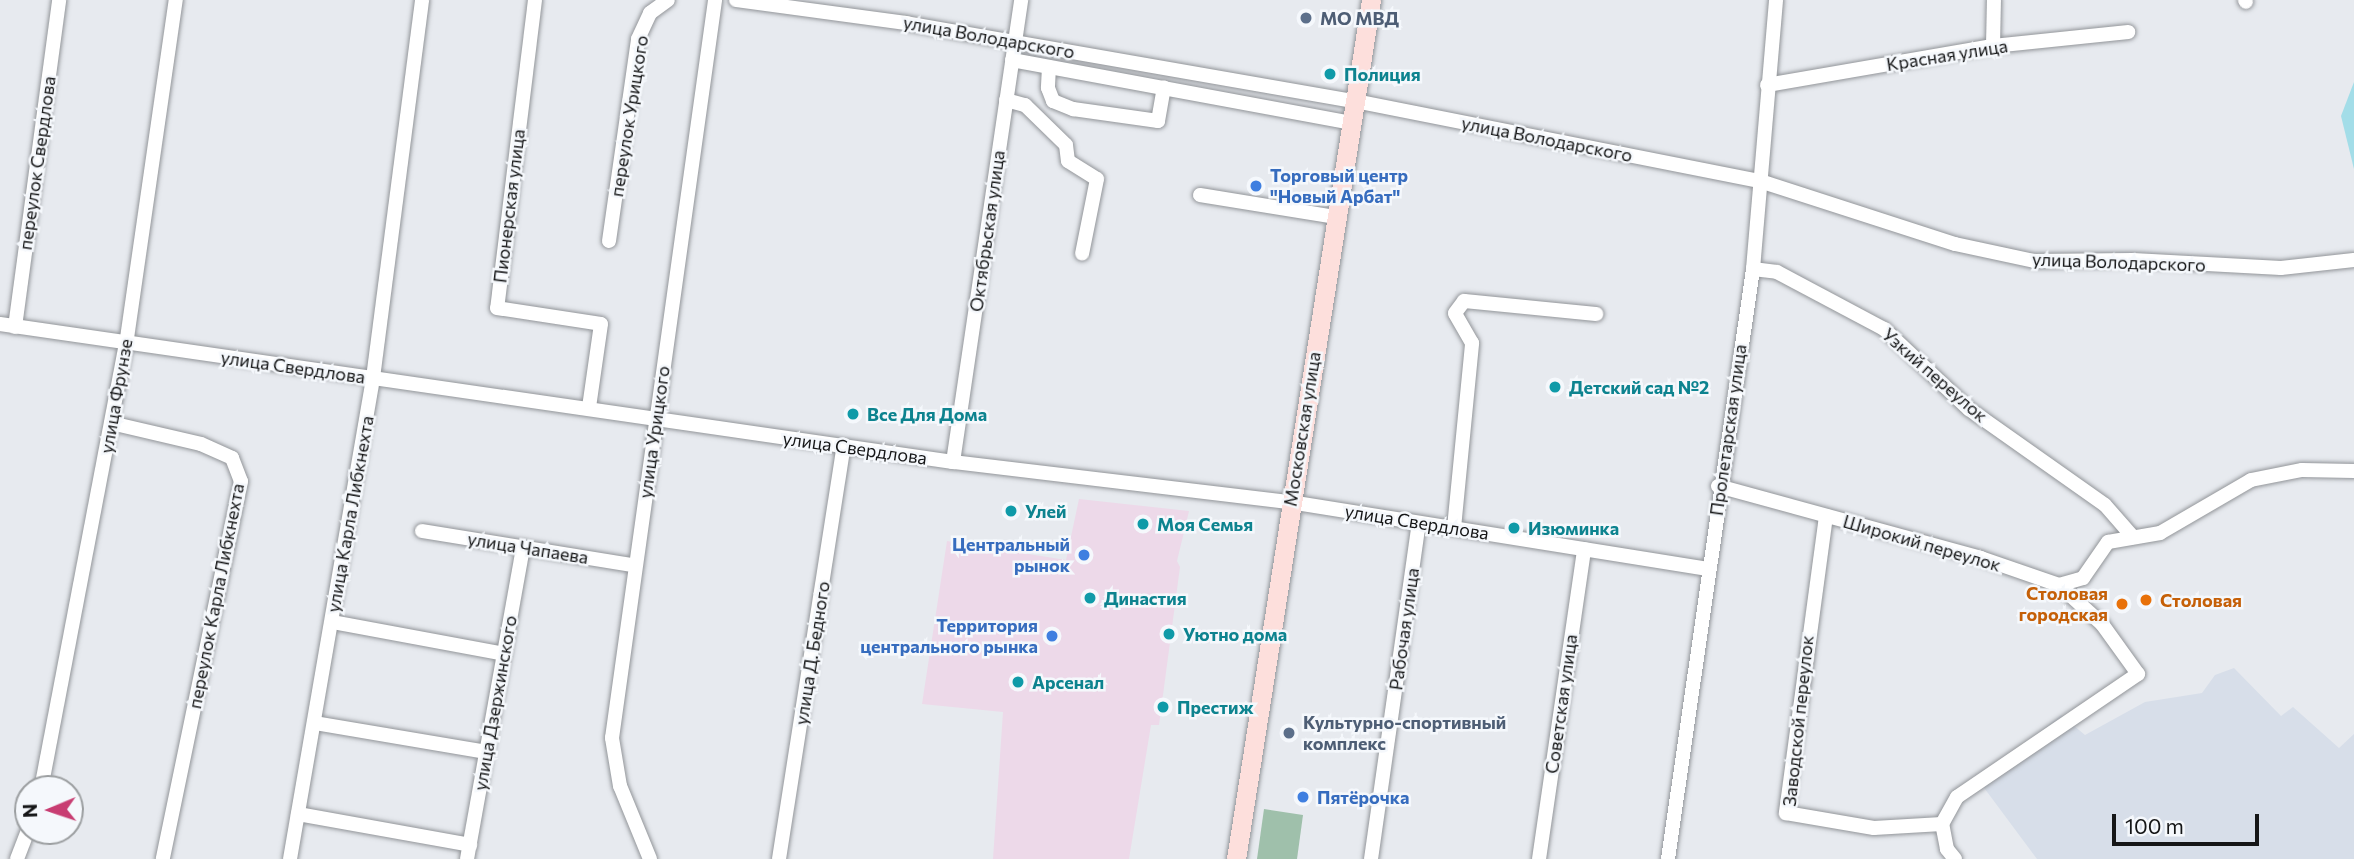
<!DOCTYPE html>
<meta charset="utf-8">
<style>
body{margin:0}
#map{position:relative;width:2354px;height:859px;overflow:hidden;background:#e7eaef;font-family:Commissioner,sans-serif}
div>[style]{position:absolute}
.commercial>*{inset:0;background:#edd9e9}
.built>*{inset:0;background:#d7dee9}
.green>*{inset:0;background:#9fc0ab}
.water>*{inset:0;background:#a3dde8}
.roads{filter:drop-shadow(0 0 2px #929599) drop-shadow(0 0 2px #929599)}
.minor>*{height:14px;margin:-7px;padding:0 7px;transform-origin:7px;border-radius:7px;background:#fff}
.major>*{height:19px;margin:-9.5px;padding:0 9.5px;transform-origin:9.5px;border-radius:9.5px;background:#fddfdc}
.dots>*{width:19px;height:19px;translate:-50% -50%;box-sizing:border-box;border:4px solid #f5f8fc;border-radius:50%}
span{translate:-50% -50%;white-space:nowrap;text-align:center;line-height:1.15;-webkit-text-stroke:5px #f5f8fc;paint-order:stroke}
.service-label{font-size:18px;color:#4e5e75;font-weight:700}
.left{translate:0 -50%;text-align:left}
.street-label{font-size:18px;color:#151617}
.culture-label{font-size:18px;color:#0d838f;font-weight:700}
.shop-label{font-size:18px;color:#366cbe;font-weight:700}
.right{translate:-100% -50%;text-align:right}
.food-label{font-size:18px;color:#c56008;font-weight:700}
.north{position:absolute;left:14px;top:775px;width:70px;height:70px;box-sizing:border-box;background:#f5f8fc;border:2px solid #9b9ea0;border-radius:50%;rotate:268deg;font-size:19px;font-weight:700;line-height:28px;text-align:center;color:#151617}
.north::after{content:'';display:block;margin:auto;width:24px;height:32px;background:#c83d72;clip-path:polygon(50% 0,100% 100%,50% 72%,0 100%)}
.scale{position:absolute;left:2112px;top:814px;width:147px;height:32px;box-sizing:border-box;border:4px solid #151617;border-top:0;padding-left:9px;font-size:21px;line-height:24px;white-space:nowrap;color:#151617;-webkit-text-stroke:5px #f5f8fc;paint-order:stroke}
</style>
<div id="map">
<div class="commercial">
<i style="clip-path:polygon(1079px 499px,1189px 511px,1177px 561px,1180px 567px,1159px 725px,1151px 725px,1129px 859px,993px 859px,1003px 712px,922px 704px,947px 541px,1066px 560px)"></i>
</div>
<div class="built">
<i style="clip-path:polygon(2234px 668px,2281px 716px,2293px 707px,2339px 748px,2354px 734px,2354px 859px,2037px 859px,1979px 781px,2061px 715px,2085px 735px,2145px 702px,2202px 693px,2215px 675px)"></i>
</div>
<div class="green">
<i style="clip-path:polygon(1264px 809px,1303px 815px,1297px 859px,1257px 859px)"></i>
</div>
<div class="water">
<i style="clip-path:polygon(2354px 82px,2354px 169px,2341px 116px)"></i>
</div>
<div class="roads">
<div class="minor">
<i style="left:535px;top:0;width:310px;rotate:97deg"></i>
<i style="left:497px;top:308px;width:105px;rotate:8.7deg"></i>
<i style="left:601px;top:324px;width:84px;rotate:98.2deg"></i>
<i style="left:736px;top:0;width:172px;rotate:7.7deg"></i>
<i style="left:906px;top:23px;width:456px;rotate:9.9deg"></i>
<i style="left:1355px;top:101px;width:416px;rotate:11.2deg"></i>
<i style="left:1763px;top:182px;width:202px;rotate:17.9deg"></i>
<i style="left:1955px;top:244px;width:81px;rotate:12.1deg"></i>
<i style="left:2034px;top:261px;width:99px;rotate:-0.6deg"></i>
<i style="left:2133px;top:260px;width:148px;rotate:3.1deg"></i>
<i style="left:2281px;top:268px;width:73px;rotate:-6.3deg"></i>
<i style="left:2245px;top:0;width:2px;rotate:63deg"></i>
<i style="left:1993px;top:46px;width:46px;rotate:-88.8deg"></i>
<i style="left:1012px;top:60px;width:345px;rotate:10.5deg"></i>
<i style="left:1049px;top:67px;width:21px;rotate:93deg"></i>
<i style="left:1048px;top:88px;width:14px;rotate:69deg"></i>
<i style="left:1053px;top:101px;width:22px;rotate:22deg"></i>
<i style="left:1073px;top:109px;width:86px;rotate:8deg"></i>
<i style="left:1158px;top:121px;width:34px;rotate:-80deg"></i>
<i style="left:1767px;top:85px;width:229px;rotate:-9.8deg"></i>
<i style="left:1993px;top:46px;width:136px;rotate:-5.9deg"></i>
<i style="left:1006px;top:100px;width:20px;rotate:15deg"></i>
<i style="left:1025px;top:105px;width:57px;rotate:44.3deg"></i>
<i style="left:1066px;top:145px;width:16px;rotate:83deg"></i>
<i style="left:1068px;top:161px;width:34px;rotate:32deg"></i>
<i style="left:1097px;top:179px;width:76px;rotate:101.3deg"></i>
<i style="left:1200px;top:195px;width:138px;rotate:9.2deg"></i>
<i style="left:609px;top:241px;width:204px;rotate:-81.8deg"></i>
<i style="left:638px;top:39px;width:29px;rotate:-65deg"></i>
<i style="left:650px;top:13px;width:22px;rotate:-36deg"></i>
<i style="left:1753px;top:269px;width:24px;rotate:7deg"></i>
<i style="left:1777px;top:272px;width:121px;rotate:28deg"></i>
<i style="left:1884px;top:329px;width:117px;rotate:43.3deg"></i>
<i style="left:1969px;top:409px;width:166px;rotate:35.2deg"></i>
<i style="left:2105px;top:505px;width:43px;rotate:48.8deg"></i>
<i style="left:0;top:324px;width:963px;rotate:8.24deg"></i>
<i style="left:953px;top:462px;width:339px;rotate:6.8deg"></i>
<i style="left:1290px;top:502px;width:425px;rotate:9.1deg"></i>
<i style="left:15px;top:327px;width:330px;rotate:-82.3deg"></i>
<i style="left:111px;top:423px;width:92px;rotate:13.1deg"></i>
<i style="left:201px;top:444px;width:34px;rotate:24deg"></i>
<i style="left:232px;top:458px;width:25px;rotate:69deg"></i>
<i style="left:241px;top:481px;width:386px;rotate:101.7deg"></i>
<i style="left:953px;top:462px;width:467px;rotate:-81.6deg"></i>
<i style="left:1718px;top:486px;width:273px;rotate:15.3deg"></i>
<i style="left:1981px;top:558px;width:83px;rotate:19.1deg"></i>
<i style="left:2059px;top:585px;width:25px;rotate:-16deg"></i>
<i style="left:2083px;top:578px;width:44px;rotate:-55.2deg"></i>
<i style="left:2108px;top:542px;width:53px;rotate:-9.8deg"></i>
<i style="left:2160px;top:533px;width:105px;rotate:-30.2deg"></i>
<i style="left:2251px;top:480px;width:52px;rotate:-11.1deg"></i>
<i style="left:2302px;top:470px;width:52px;rotate:1.1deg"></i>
<i style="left:1826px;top:516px;width:300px;rotate:97.7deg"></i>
<i style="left:1786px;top:813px;width:89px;rotate:9.7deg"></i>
<i style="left:1874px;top:828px;width:68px;rotate:-3.4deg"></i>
<i style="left:1454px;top:528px;width:186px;rotate:-84.4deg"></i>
<i style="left:1472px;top:343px;width:34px;rotate:-120deg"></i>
<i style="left:1455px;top:313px;width:15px;rotate:-53deg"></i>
<i style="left:1464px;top:301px;width:133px;rotate:5.6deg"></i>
<i style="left:422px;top:531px;width:214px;rotate:9.2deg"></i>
<i style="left:332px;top:622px;width:175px;rotate:10.5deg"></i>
<i style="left:315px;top:723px;width:173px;rotate:9.6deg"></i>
<i style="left:41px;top:789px;width:452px;rotate:-79.2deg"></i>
<i style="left:126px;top:345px;width:349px;rotate:-81.8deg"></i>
<i style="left:298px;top:814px;width:175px;rotate:10.2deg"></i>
<i style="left:17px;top:859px;width:30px;rotate:-69deg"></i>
<i style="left:290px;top:859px;width:488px;rotate:-80.2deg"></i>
<i style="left:373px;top:378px;width:381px;rotate:-82.6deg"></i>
<i style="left:467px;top:859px;width:317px;rotate:-79.8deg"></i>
<i style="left:650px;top:859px;width:79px;rotate:-112.3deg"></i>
<i style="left:620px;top:786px;width:49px;rotate:-99.5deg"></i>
<i style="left:612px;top:738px;width:745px;rotate:-82.05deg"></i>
<i style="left:779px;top:859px;width:418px;rotate:-81.1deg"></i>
<i style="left:1371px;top:859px;width:339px;rotate:-81.9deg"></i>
<i style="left:1539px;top:859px;width:313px;rotate:-81.7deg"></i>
<i style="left:1668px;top:859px;width:596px;rotate:-81.8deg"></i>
<i style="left:1753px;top:269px;width:270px;rotate:-85.1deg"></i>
<i style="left:1955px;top:859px;width:13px;rotate:-129deg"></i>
<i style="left:1947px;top:849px;width:25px;rotate:-101deg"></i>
<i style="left:1942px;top:824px;width:31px;rotate:-61deg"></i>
<i style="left:1957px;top:797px;width:219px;rotate:-34.2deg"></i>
<i style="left:2138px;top:674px;width:62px;rotate:-125.8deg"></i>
<i style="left:2102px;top:624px;width:58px;rotate:-137.8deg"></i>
</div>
<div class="major">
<i style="left:1236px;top:859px;width:870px;rotate:-81.07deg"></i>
</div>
</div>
<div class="dots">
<i style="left:1306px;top:18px;background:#5c6f8a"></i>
<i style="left:1330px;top:74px;background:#0f9aa8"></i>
<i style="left:1256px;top:186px;background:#3f7fe0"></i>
<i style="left:1555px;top:387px;background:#0f9aa8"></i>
<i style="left:853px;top:414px;background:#0f9aa8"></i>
<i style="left:1011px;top:511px;background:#0f9aa8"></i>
<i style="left:1143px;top:524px;background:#0f9aa8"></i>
<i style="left:1514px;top:528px;background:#0f9aa8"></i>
<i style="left:1084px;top:555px;background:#3f7fe0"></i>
<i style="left:1090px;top:598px;background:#0f9aa8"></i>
<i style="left:2146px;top:600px;background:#e8710a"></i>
<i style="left:2122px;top:604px;background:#e8710a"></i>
<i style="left:1169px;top:634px;background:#0f9aa8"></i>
<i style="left:1052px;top:636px;background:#3f7fe0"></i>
<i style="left:1018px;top:682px;background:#0f9aa8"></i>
<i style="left:1163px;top:707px;background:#0f9aa8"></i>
<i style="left:1289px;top:733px;background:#5c6f8a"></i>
<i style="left:1303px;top:797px;background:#3f7fe0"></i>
</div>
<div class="service-label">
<span class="left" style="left:1320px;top:18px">МО МВД</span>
<span class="left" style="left:1303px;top:733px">Культурно-спортивный<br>комплекс</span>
</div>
<div class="street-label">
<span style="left:989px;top:37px;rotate:10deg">улица Володарского</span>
<span style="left:1947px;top:55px;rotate:-9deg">Красная улица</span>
<span style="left:629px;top:116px;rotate:-81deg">переулок Урицкого</span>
<span style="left:1547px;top:139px;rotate:11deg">улица Володарского</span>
<span style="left:37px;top:163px;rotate:-82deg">переулок Свердлова</span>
<span style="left:509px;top:206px;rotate:-83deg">Пионерская улица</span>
<span style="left:987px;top:231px;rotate:-82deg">Октябрьская улица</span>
<span style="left:2119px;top:262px;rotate:2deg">улица Володарского</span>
<span style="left:293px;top:367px;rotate:8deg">улица Свердлова</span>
<span style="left:1935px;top:375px;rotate:41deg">Узкий переулок</span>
<span style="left:116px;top:396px;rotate:-80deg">улица Фрунзе</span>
<span style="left:1302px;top:429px;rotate:-81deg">Московская улица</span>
<span style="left:1728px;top:430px;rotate:-82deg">Пролетарская улица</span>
<span style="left:654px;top:432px;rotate:-82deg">улица Урицкого</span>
<span style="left:855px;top:448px;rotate:8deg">улица Свердлова</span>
<span style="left:350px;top:514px;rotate:-80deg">улица Карла Либкнехта</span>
<span style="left:1417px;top:522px;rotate:9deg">улица Свердлова</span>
<span style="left:1922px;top:543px;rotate:16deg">Широкий переулок</span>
<span style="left:528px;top:548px;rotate:9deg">улица Чапаева</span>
<span style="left:216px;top:596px;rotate:-79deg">переулок Карла Либкнехта</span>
<span style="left:1404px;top:629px;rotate:-82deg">Рабочая улица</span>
<span style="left:812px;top:653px;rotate:-81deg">улица Д. Бедного</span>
<span style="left:495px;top:703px;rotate:-80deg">улица Дзержинского</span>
<span style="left:1561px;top:704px;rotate:-82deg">Советская улица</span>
<span style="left:1798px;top:721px;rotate:-84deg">Заводской переулок</span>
</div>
<div class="culture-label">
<span class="left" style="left:1344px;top:74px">Полиция</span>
<span class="left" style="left:1569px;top:387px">Детский сад №2</span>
<span class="left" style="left:867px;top:414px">Все Для Дома</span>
<span class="left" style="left:1025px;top:511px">Улей</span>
<span class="left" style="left:1157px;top:524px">Моя Семья</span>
<span class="left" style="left:1528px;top:528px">Изюминка</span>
<span class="left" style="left:1104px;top:598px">Династия</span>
<span class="left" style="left:1183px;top:634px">Уютно дома</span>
<span class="left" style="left:1032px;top:682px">Арсенал</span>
<span class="left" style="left:1177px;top:707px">Престиж</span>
</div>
<div class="shop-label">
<span class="left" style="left:1270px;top:186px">Торговый центр<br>"Новый Арбат"</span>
<span class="right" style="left:1070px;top:555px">Центральный<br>рынок</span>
<span class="right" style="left:1038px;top:636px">Территория<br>центрального рынка</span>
<span class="left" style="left:1317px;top:797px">Пятёрочка</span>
</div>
<div class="food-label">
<span class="right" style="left:2108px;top:604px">Столовая<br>городская</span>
<span class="left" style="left:2160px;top:600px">Столовая</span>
</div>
<div class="north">N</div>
<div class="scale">100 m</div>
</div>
